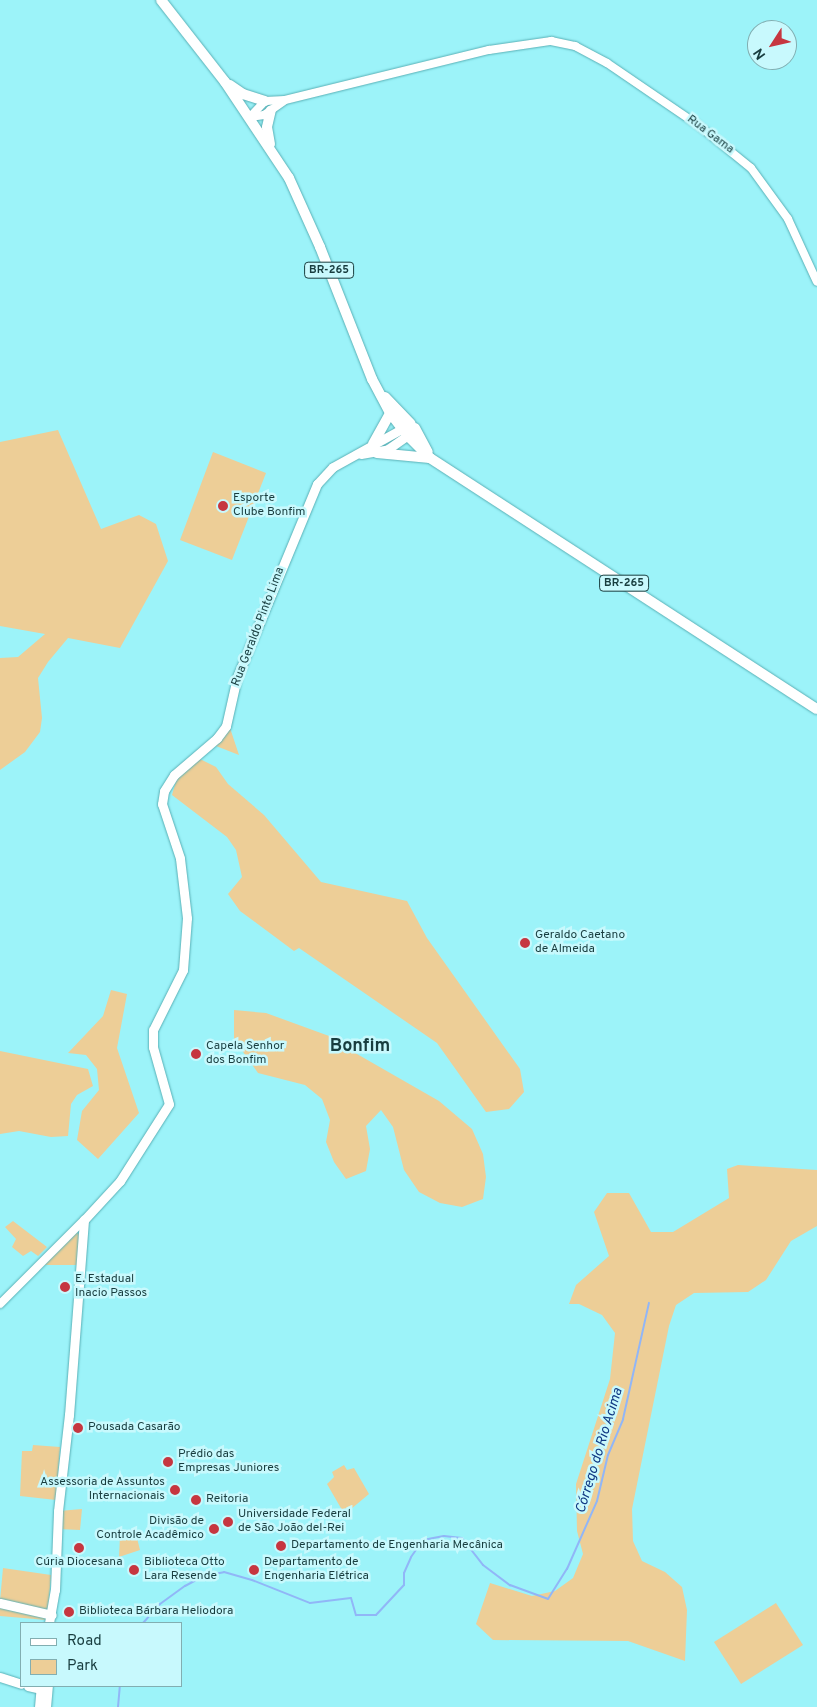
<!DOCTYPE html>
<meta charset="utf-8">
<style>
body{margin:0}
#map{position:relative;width:817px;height:1707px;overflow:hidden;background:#9cf3f9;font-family:Overpass,sans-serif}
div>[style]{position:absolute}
.green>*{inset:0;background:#edce97}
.stream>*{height:2px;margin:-1px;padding:0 1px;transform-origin:1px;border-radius:1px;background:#91b6f7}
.roads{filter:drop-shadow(0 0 1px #59b0b6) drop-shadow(0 0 1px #59b0b6)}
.tertiary>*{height:8px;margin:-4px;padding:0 4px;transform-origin:4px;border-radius:4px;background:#fff}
.secondary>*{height:9px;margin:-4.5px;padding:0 4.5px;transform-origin:4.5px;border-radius:4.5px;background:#fff}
.trunk>*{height:10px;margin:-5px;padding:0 5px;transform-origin:5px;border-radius:5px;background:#fff}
.dots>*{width:14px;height:14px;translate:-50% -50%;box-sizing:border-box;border:2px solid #c8f9fd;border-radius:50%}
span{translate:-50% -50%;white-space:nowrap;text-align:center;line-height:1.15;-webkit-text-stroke:5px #c8f9fd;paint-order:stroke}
.shield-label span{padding:1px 4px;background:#c8f9fd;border:1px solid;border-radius:4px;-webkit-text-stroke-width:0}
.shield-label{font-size:11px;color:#183d3f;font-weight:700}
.street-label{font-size:12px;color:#183d3f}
.poi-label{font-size:12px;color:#183d3f}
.left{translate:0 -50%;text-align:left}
.right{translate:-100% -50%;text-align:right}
.water-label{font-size:14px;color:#113983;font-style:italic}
.district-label{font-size:18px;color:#183d3f;font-weight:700}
.legend{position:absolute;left:20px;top:1622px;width:162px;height:65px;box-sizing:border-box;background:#c8f9fd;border:1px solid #82aeb1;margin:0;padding:6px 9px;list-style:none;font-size:15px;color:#183d3f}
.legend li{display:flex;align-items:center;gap:10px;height:25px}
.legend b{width:25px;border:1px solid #82aeb1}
.north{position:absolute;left:747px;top:20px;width:50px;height:50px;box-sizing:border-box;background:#c8f9fd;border:1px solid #82aeb1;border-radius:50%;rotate:235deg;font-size:14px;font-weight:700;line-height:20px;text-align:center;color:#183d3f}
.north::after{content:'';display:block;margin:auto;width:18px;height:22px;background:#c63640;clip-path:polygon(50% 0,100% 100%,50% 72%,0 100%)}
</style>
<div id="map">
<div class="green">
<i style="clip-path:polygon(58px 430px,101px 529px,139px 515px,156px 524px,168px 561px,120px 648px,68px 638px,48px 662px,38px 678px,42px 718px,40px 732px,25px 752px,0 770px,0 658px,18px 657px,45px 634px,0 626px,0 442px)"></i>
<i style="clip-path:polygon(213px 452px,266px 473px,232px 560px,180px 540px)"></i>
<i style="clip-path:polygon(230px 728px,239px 755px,216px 746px)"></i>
<i style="clip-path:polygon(194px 756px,216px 767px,228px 784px,264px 815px,321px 882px,407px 901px,427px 938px,520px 1069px,524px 1092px,509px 1109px,486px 1112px,437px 1043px,299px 948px,294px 951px,240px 911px,228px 894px,242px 877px,236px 850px,227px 837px,172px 795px,176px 781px)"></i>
<i style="clip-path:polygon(111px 990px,127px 994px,117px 1048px,139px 1113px,98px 1159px,77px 1140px,82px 1111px,99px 1090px,97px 1069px,86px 1055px,68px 1053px,103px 1016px)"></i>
<i style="clip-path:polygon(234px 1010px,266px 1013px,340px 1040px,350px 1050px,439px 1101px,472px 1129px,483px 1154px,486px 1177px,483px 1199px,462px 1207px,440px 1203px,419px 1192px,404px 1170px,393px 1127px,381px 1110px,366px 1126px,370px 1149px,366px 1171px,346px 1179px,334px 1162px,326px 1142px,330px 1120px,322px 1099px,305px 1085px,258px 1073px,234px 1039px)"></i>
<i style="clip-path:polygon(0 1051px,88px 1069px,93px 1086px,77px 1095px,71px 1104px,68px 1136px,51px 1137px,19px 1131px,0 1134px)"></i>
<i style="clip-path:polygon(738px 1165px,817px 1170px,817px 1226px,791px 1241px,766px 1280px,748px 1292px,694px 1293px,676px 1305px,669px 1326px,632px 1509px,633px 1541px,642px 1561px,665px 1572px,682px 1587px,687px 1610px,685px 1661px,628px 1641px,493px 1640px,476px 1624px,490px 1583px,532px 1596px,555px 1591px,573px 1578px,583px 1554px,577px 1531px,576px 1484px,610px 1379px,615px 1333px,602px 1315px,579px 1304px,569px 1304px,576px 1285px,609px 1256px,594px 1212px,607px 1193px,629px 1193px,651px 1232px,673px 1232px,729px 1198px,727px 1169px)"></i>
<i style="clip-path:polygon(13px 1221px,47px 1247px,38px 1256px,31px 1251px,23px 1256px,12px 1247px,16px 1239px,5px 1227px)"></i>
<i style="clip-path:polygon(76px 1232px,82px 1236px,78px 1265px,44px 1265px)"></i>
<i style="clip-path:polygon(33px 1445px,60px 1447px,56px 1500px,20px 1496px,22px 1451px,32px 1451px)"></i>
<i style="clip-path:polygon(344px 1465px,347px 1470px,354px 1468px,369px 1494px,351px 1509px,349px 1507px,342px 1510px,327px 1484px,334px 1477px,332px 1472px)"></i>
<i style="clip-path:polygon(82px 1509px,80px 1530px,58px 1529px,59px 1511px)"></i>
<i style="clip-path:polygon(136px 1534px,140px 1550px,119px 1557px,120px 1536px)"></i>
<i style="clip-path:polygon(3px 1568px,51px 1575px,48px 1610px,0 1601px)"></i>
<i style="clip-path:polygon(776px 1603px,803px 1645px,741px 1684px,714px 1642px)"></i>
<i style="clip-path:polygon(0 1604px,46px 1616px,46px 1620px,0 1616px)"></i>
</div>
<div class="stream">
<i style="left:143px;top:1623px;width:25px;rotate:-48deg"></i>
<i style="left:160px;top:1604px;width:31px;rotate:-36deg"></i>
<i style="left:185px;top:1586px;width:21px;rotate:-28deg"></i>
<i style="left:204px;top:1576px;width:20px;rotate:-11deg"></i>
<i style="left:224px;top:1572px;width:29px;rotate:16deg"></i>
<i style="left:252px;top:1580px;width:62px;rotate:21.6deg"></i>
<i style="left:310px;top:1603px;width:41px;rotate:-7deg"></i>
<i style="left:351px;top:1598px;width:18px;rotate:74deg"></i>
<i style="left:356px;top:1615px;width:20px"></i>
<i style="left:376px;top:1615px;width:41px;rotate:-47deg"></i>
<i style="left:404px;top:1585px;width:12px;rotate:-90deg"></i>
<i style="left:404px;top:1573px;width:17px;rotate:-66deg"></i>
<i style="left:411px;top:1557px;width:21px;rotate:-55deg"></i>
<i style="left:423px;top:1540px;width:21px;rotate:-11deg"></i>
<i style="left:444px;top:1536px;width:18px;rotate:6deg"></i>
<i style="left:462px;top:1538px;width:34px;rotate:52deg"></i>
<i style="left:483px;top:1565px;width:34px;rotate:37deg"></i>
<i style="left:510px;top:1585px;width:40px;rotate:20.2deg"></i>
<i style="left:548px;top:1599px;width:36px;rotate:-58deg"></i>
<i style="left:567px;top:1569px;width:74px;rotate:-66.2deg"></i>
<i style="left:597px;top:1501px;width:47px;rotate:-76.6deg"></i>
<i style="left:608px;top:1455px;width:39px;rotate:-67deg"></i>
<i style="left:623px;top:1419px;width:119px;rotate:-77.4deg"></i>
<i style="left:118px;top:1707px;width:21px;rotate:-85deg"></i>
</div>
<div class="roads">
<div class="tertiary">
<i style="left:250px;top:117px;width:22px;rotate:-47deg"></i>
<i style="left:265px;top:101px;width:20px;rotate:-3deg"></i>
<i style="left:285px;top:100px;width:210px;rotate:-13.8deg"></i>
<i style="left:489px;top:50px;width:63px;rotate:-8.3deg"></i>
<i style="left:551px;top:41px;width:25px;rotate:12deg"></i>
<i style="left:575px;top:46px;width:36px;rotate:28deg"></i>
<i style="left:607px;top:63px;width:110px;rotate:34.3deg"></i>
<i style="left:698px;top:125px;width:68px;rotate:39.1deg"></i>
<i style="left:751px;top:168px;width:63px;rotate:54deg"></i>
<i style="left:788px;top:219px;width:69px;rotate:65.3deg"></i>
<i style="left:250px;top:117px;width:14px;rotate:-8deg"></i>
<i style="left:264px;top:115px;width:24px;rotate:-35deg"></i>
<i style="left:0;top:1304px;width:119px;rotate:-45deg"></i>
</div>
<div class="secondary">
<i style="left:361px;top:454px;width:27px;rotate:-10deg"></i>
<i style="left:388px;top:449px;width:29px;rotate:-35deg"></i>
<i style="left:0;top:1603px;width:53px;rotate:13deg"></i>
<i style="left:49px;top:1623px;width:34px;rotate:-80deg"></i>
<i style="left:55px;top:1590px;width:79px;rotate:-87.8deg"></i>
<i style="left:58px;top:1511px;width:97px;rotate:-83.5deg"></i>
<i style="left:69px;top:1415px;width:196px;rotate:-85.6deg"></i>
<i style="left:84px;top:1220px;width:53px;rotate:-47.3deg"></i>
<i style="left:120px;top:1181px;width:91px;rotate:-57.5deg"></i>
<i style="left:169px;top:1104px;width:59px;rotate:-105.7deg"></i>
<i style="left:153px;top:1047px;width:17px;rotate:-90deg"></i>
<i style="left:153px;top:1030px;width:67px;rotate:-63.4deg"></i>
<i style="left:183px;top:970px;width:52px;rotate:-85.6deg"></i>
<i style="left:187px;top:918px;width:60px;rotate:-96.7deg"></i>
<i style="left:180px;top:858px;width:57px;rotate:-108.4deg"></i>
<i style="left:162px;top:804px;width:13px;rotate:-81deg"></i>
<i style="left:164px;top:791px;width:19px;rotate:-58deg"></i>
<i style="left:174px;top:775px;width:57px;rotate:-40.7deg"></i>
<i style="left:217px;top:738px;width:15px;rotate:-53deg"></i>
<i style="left:226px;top:726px;width:50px;rotate:-77.3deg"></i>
<i style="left:237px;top:677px;width:209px;rotate:-67.5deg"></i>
<i style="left:317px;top:484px;width:23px;rotate:-47deg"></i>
<i style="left:333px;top:467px;width:85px;rotate:-29deg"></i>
<i style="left:0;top:1677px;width:22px;rotate:18deg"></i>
<i style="left:28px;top:1686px;width:17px;rotate:13deg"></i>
<i style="left:39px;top:1707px;width:21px;rotate:-85deg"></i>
<i style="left:46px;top:1707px;width:21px;rotate:-85deg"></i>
</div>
<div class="trunk">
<i style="left:161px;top:0;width:104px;rotate:52deg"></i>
<i style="left:225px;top:82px;width:115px;rotate:56.3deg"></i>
<i style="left:289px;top:178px;width:76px;rotate:65.8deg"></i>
<i style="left:320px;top:247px;width:142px;rotate:68.5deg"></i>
<i style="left:372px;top:379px;width:38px;rotate:62deg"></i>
<i style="left:390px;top:413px;width:31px;rotate:52deg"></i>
<i style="left:409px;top:437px;width:30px;rotate:45deg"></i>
<i style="left:430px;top:458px;width:461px;rotate:33deg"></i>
<i style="left:230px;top:85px;width:16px;rotate:35deg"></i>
<i style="left:243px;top:94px;width:23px;rotate:18deg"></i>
<i style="left:270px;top:144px;width:17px;rotate:-100deg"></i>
<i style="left:267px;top:127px;width:17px;rotate:-77deg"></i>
<i style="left:385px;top:397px;width:37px;rotate:46deg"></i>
<i style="left:415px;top:428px;width:27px;rotate:62deg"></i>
<i style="left:373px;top:444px;width:35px;rotate:-61deg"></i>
<i style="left:377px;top:453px;width:53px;rotate:5.4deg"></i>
</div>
</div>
<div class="dots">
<i style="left:223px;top:506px;background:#c63640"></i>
<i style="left:525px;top:943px;background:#c63640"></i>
<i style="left:196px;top:1054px;background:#c63640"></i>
<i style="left:65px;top:1287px;background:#c63640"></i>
<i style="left:78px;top:1428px;background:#c63640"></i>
<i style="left:168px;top:1462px;background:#c63640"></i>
<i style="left:175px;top:1490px;background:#c63640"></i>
<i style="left:196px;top:1500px;background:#c63640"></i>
<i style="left:228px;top:1522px;background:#c63640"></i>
<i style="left:214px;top:1529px;background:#c63640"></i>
<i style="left:281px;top:1546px;background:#c63640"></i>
<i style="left:79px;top:1548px;background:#c63640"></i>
<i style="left:134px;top:1570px;background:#c63640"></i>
<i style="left:254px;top:1570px;background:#c63640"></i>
<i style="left:69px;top:1612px;background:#c63640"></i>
</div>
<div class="shield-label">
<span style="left:329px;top:270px">BR-265</span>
<span style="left:624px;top:583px">BR-265</span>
</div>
<div class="street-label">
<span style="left:710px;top:135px;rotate:37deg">Rua Gama</span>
<span style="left:259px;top:627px;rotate:-69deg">Rua Geraldo Pinto Lima</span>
</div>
<div class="poi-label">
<span class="left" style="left:233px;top:506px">Esporte<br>Clube Bonfim</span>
<span class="left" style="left:535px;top:943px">Geraldo Caetano<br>de Almeida</span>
<span class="left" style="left:206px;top:1054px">Capela Senhor<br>dos Bonfim</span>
<span class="left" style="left:75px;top:1287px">E. Estadual<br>Inacio Passos</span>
<span class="left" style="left:88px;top:1428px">Pousada Casarão</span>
<span class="left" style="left:178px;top:1462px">Prédio das<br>Empresas Juniores</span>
<span class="right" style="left:165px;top:1490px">Assessoria de Assuntos<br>Internacionais</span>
<span class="left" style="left:206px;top:1500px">Reitoria</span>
<span class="left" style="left:238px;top:1522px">Universidade Federal<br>de São João del-Rei</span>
<span class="right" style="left:204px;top:1529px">Divisão de<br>Controle Acadêmico</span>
<span class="left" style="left:291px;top:1546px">Departamento de Engenharia Mecânica</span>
<span style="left:79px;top:1563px">Cúria Diocesana</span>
<span class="left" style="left:144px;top:1570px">Biblioteca Otto<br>Lara Resende</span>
<span class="left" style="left:264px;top:1570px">Departamento de<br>Engenharia Elétrica</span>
<span class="left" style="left:79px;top:1612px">Biblioteca Bárbara Heliodora</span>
</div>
<div class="water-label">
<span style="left:600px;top:1451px;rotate:-73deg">Córrego do Rio Acima</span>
</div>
<div class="district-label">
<span style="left:360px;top:1047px">Bonfim</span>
</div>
<ul class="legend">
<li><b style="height:6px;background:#fff"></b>Road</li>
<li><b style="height:14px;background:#edce97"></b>Park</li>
</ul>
<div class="north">N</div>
</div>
